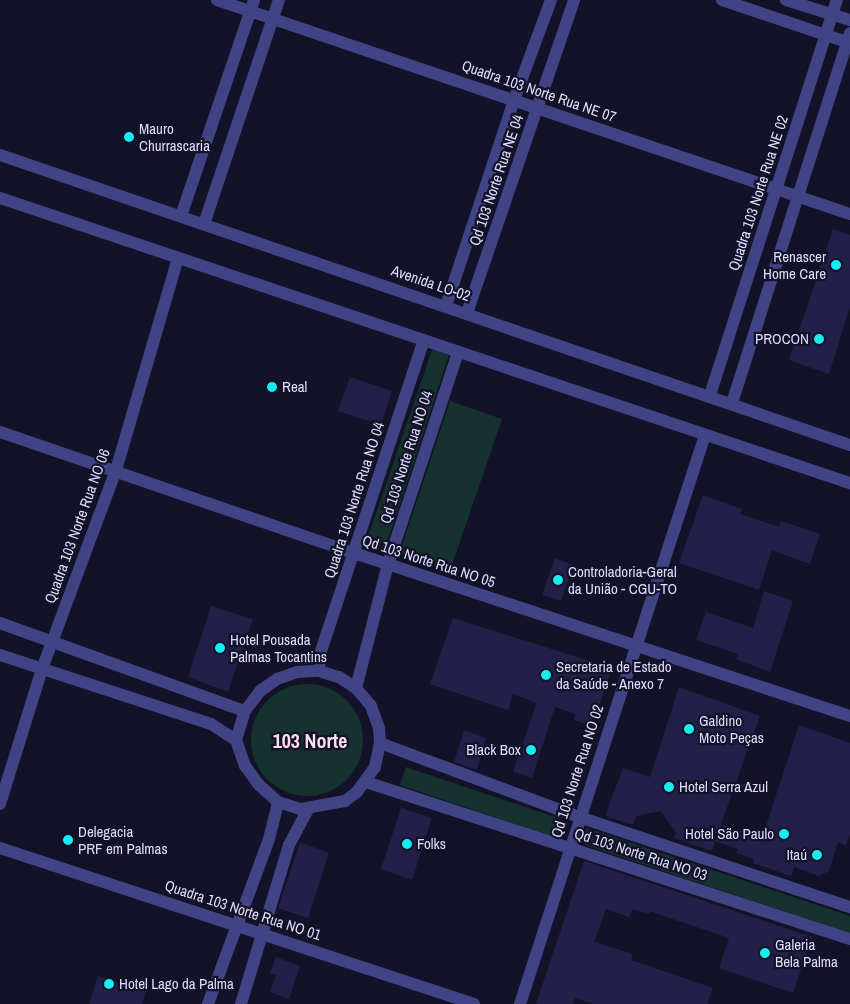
<!DOCTYPE html>
<meta charset="utf-8">
<style>
body{margin:0}
#map{position:relative;width:850px;height:1004px;overflow:hidden;background:#141228;font-family:"Archivo Narrow",sans-serif}
div>[style]{position:absolute}
.green>*{inset:0;background:#15322e}
.round{border-radius:50%}
.building>*{inset:0;background:#241f48}
.minor>*{height:12px;margin:-6px;padding:0 6px;transform-origin:6px;border-radius:6px;background:#404484}
.dots>*{width:14px;height:14px;translate:-50% -50%;box-sizing:border-box;border:2px solid #141228;border-radius:50%}
span{translate:-50% -50%;white-space:nowrap;text-align:center;line-height:1.15;-webkit-text-stroke:4.5px #141228;paint-order:stroke}
.street-label{font-size:15px;color:#dddcfd}
.poi-label{font-size:15px;color:#dddcfd}
.left{translate:0 -50%;text-align:left}
.right{translate:-100% -50%;text-align:right}
.district-label{font-size:20px;color:#fddef4;font-weight:700}
</style>
<div id="map">
<div class="green">
<i style="clip-path:polygon(433px 347px,450px 352px,386px 546px,367px 540px)"></i>
<i style="clip-path:polygon(450px 401px,502px 419px,450px 571px,399px 554px)"></i>
<i class="round" style="left:251px;top:684px;width:112px;height:112px"></i>
<i style="clip-path:polygon(406px 767px,561px 819px,557px 838px,400px 785px)"></i>
<i style="clip-path:polygon(587px 828px,850px 916px,850px 933px,582px 844px)"></i>
</div>
<div class="building">
<i style="clip-path:polygon(833px 229px,850px 235px,850px 307px,829px 374px,789px 360px)"></i>
<i style="clip-path:polygon(350px 377px,392px 391px,381px 425px,338px 411px)"></i>
<i style="clip-path:polygon(703px 495px,742px 509px,740px 514px,779px 527px,781px 521px,820px 534px,810px 564px,772px 550px,759px 590px,679px 563px)"></i>
<i style="clip-path:polygon(555px 558px,573px 565px,561px 601px,542px 595px)"></i>
<i style="clip-path:polygon(764px 591px,793px 601px,770px 672px,736px 659px,738px 654px,696px 640px,706px 612px,753px 628px)"></i>
<i style="clip-path:polygon(211px 606px,253px 619px,228px 692px,188px 677px)"></i>
<i style="clip-path:polygon(453px 618px,612px 668px,592px 726px,574px 720px,576px 714px,555px 707px,532px 778px,513px 771px,537px 703px,513px 694px,508px 710px,430px 684px)"></i>
<i style="clip-path:polygon(679px 687px,760px 716px,721px 824px,743px 832px,762px 838px,799px 725px,850px 743px,850px 834px,846px 845px,838px 842px,829px 871px,819px 876px,794px 867px,791px 876px,753px 863px,754px 859px,736px 853px,738px 849px,715px 841px,712px 851px,674px 838px,676px 833px,661px 811px,636px 816px,633px 825px,605px 816px,623px 768px,650px 777px)"></i>
<i style="clip-path:polygon(464px 730px,486px 738px,477px 770px,454px 762px)"></i>
<i style="clip-path:polygon(401px 808px,432px 818px,412px 880px,381px 869px)"></i>
<i style="clip-path:polygon(300px 842px,329px 853px,308px 918px,278px 908px)"></i>
<i style="clip-path:polygon(584px 861px,812px 937px,793px 993px,719px 968px,729px 938px,649px 911px,649px 914px,633px 909px,629px 917px,606px 909px,594px 942px,633px 954px,631px 960px,713px 988px,707px 1004px,593px 1004px,575px 998px,573px 1004px,536px 1004px)"></i>
<i style="clip-path:polygon(276px 957px,300px 966px,289px 999px,270px 992px,276px 975px,270px 973px)"></i>
<i style="clip-path:polygon(98px 976px,146px 991px,142px 1004px,89px 1004px)"></i>
</div>
<div class="minor">
<i style="left:217px;top:0;width:668px;rotate:18.68deg"></i>
<i style="left:722px;top:0;width:135px;rotate:18.6deg"></i>
<i style="left:786px;top:0;width:67px;rotate:17.4deg"></i>
<i style="left:0;top:155px;width:898px;rotate:18.84deg"></i>
<i style="left:0;top:198px;width:897px;rotate:18.54deg"></i>
<i style="left:181px;top:216px;width:228px;rotate:-71.3deg"></i>
<i style="left:204px;top:224px;width:236px;rotate:-71.5deg"></i>
<i style="left:446px;top:306px;width:217px;rotate:-71.7deg"></i>
<i style="left:514px;top:100px;width:107px;rotate:-69.7deg"></i>
<i style="left:467px;top:313px;width:331px;rotate:-71.1deg"></i>
<i style="left:710px;top:395px;width:415px;rotate:-72.2deg"></i>
<i style="left:732px;top:403px;width:388px;rotate:-72.3deg"></i>
<i style="left:0;top:432px;width:374px;rotate:18.9deg"></i>
<i style="left:354px;top:553px;width:522px;rotate:18.19deg"></i>
<i style="left:0;top:623px;width:260px;rotate:19.8deg"></i>
<i style="left:0;top:655px;width:222px;rotate:18.1deg"></i>
<i style="left:211px;top:724px;width:30px;rotate:33deg"></i>
<i style="left:319px;top:671px;width:21px;rotate:17deg"></i>
<i style="left:339px;top:677px;width:20px;rotate:33deg"></i>
<i style="left:356px;top:688px;width:23px;rotate:50deg"></i>
<i style="left:371px;top:706px;width:23px;rotate:70deg"></i>
<i style="left:379px;top:728px;width:15px;rotate:86deg"></i>
<i style="left:380px;top:743px;width:25px;rotate:102deg"></i>
<i style="left:375px;top:767px;width:31px;rotate:126deg"></i>
<i style="left:357px;top:792px;width:15px;rotate:143deg"></i>
<i style="left:345px;top:801px;width:46px;rotate:169.9deg"></i>
<i style="left:300px;top:809px;width:23px;rotate:-162deg"></i>
<i style="left:278px;top:802px;width:25px;rotate:-138deg"></i>
<i style="left:259px;top:785px;width:24px;rotate:-126deg"></i>
<i style="left:245px;top:766px;width:28px;rotate:-109deg"></i>
<i style="left:236px;top:740px;width:30px;rotate:-73deg"></i>
<i style="left:245px;top:711px;width:25px;rotate:-53deg"></i>
<i style="left:260px;top:691px;width:21px;rotate:-35deg"></i>
<i style="left:277px;top:679px;width:21px;rotate:-19deg"></i>
<i style="left:297px;top:672px;width:22px;rotate:-3deg"></i>
<i style="left:319px;top:671px;width:17px;rotate:-87deg"></i>
<i style="left:320px;top:654px;width:331px;rotate:-71.7deg"></i>
<i style="left:356px;top:688px;width:128px;rotate:-75.5deg"></i>
<i style="left:388px;top:564px;width:223px;rotate:-71.7deg"></i>
<i style="left:380px;top:743px;width:212px;rotate:20.4deg"></i>
<i style="left:579px;top:817px;width:286px;rotate:18.4deg"></i>
<i style="left:366px;top:782px;width:509px;rotate:17.97deg"></i>
<i style="left:0;top:804px;width:141px;rotate:-72.7deg"></i>
<i style="left:42px;top:669px;width:212px;rotate:-69.6deg"></i>
<i style="left:116px;top:470px;width:221px;rotate:-73.7deg"></i>
<i style="left:0;top:848px;width:499px;rotate:18.2deg"></i>
<i style="left:208px;top:1004px;width:176px;rotate:-69.7deg"></i>
<i style="left:269px;top:839px;width:38px;rotate:-76deg"></i>
<i style="left:241px;top:1004px;width:166px;rotate:-73.2deg"></i>
<i style="left:289px;top:845px;width:40px;rotate:-62deg"></i>
<i style="left:520px;top:1004px;width:598px;rotate:-71.99deg"></i>
</div>
<div class="dots">
<i style="left:129px;top:137px;background:#15edf0"></i>
<i style="left:836px;top:265px;background:#15edf0"></i>
<i style="left:819px;top:339px;background:#15edf0"></i>
<i style="left:272px;top:387px;background:#15edf0"></i>
<i style="left:558px;top:580px;background:#15edf0"></i>
<i style="left:220px;top:648px;background:#15edf0"></i>
<i style="left:546px;top:675px;background:#15edf0"></i>
<i style="left:689px;top:729px;background:#15edf0"></i>
<i style="left:531px;top:750px;background:#15edf0"></i>
<i style="left:669px;top:787px;background:#15edf0"></i>
<i style="left:784px;top:834px;background:#15edf0"></i>
<i style="left:68px;top:840px;background:#15edf0"></i>
<i style="left:407px;top:844px;background:#15edf0"></i>
<i style="left:817px;top:855px;background:#15edf0"></i>
<i style="left:765px;top:953px;background:#15edf0"></i>
<i style="left:109px;top:984px;background:#15edf0"></i>
</div>
<div class="street-label">
<span style="left:539px;top:91px;rotate:19deg">Quadra 103 Norte Rua NE 07</span>
<span style="left:496px;top:180px;rotate:-71deg">Qd 103 Norte Rua NE 04</span>
<span style="left:758px;top:193px;rotate:-72deg">Quadra 103 Norte Rua NE 02</span>
<span style="left:431px;top:283px;rotate:19deg">Avenida LO-02</span>
<span style="left:406px;top:457px;rotate:-72deg">Qd 103 Norte Rua NO 04</span>
<span style="left:354px;top:500px;rotate:-72deg">Quadra 103 Norte Rua NO 04</span>
<span style="left:77px;top:526px;rotate:-70deg">Quadra 103 Norte Rua NO 06</span>
<span style="left:429px;top:561px;rotate:18deg">Qd 103 Norte Rua NO 05</span>
<span style="left:577px;top:771px;rotate:-72deg">Qd 103 Norte Rua NO 02</span>
<span style="left:641px;top:854px;rotate:18deg">Qd 103 Norte Rua NO 03</span>
<span style="left:243px;top:910px;rotate:18deg">Quadra 103 Norte Rua NO 01</span>
</div>
<div class="poi-label">
<span class="left" style="left:139px;top:137px">Mauro<br>Churrascaria</span>
<span class="right" style="left:826px;top:265px">Renascer<br>Home Care</span>
<span class="right" style="left:809px;top:339px">PROCON</span>
<span class="left" style="left:282px;top:387px">Real</span>
<span class="left" style="left:568px;top:580px">Controladoria-Geral<br>da União - CGU-TO</span>
<span class="left" style="left:230px;top:648px">Hotel Pousada<br>Palmas Tocantins</span>
<span class="left" style="left:556px;top:675px">Secretaria de Estado<br>da Saúde - Anexo 7</span>
<span class="left" style="left:699px;top:729px">Galdino<br>Moto Peças</span>
<span class="right" style="left:521px;top:750px">Black Box</span>
<span class="left" style="left:679px;top:787px">Hotel Serra Azul</span>
<span class="left" style="left:78px;top:840px">Delegacia<br>PRF em Palmas</span>
<span class="right" style="left:774px;top:834px">Hotel São Paulo</span>
<span class="left" style="left:417px;top:844px">Folks</span>
<span class="right" style="left:807px;top:855px">Itaú</span>
<span class="left" style="left:775px;top:953px">Galeria<br>Bela Palma</span>
<span class="left" style="left:119px;top:984px">Hotel Lago da Palma</span>
</div>
<div class="district-label">
<span style="left:310px;top:740px">103 Norte</span>
</div>
</div>
